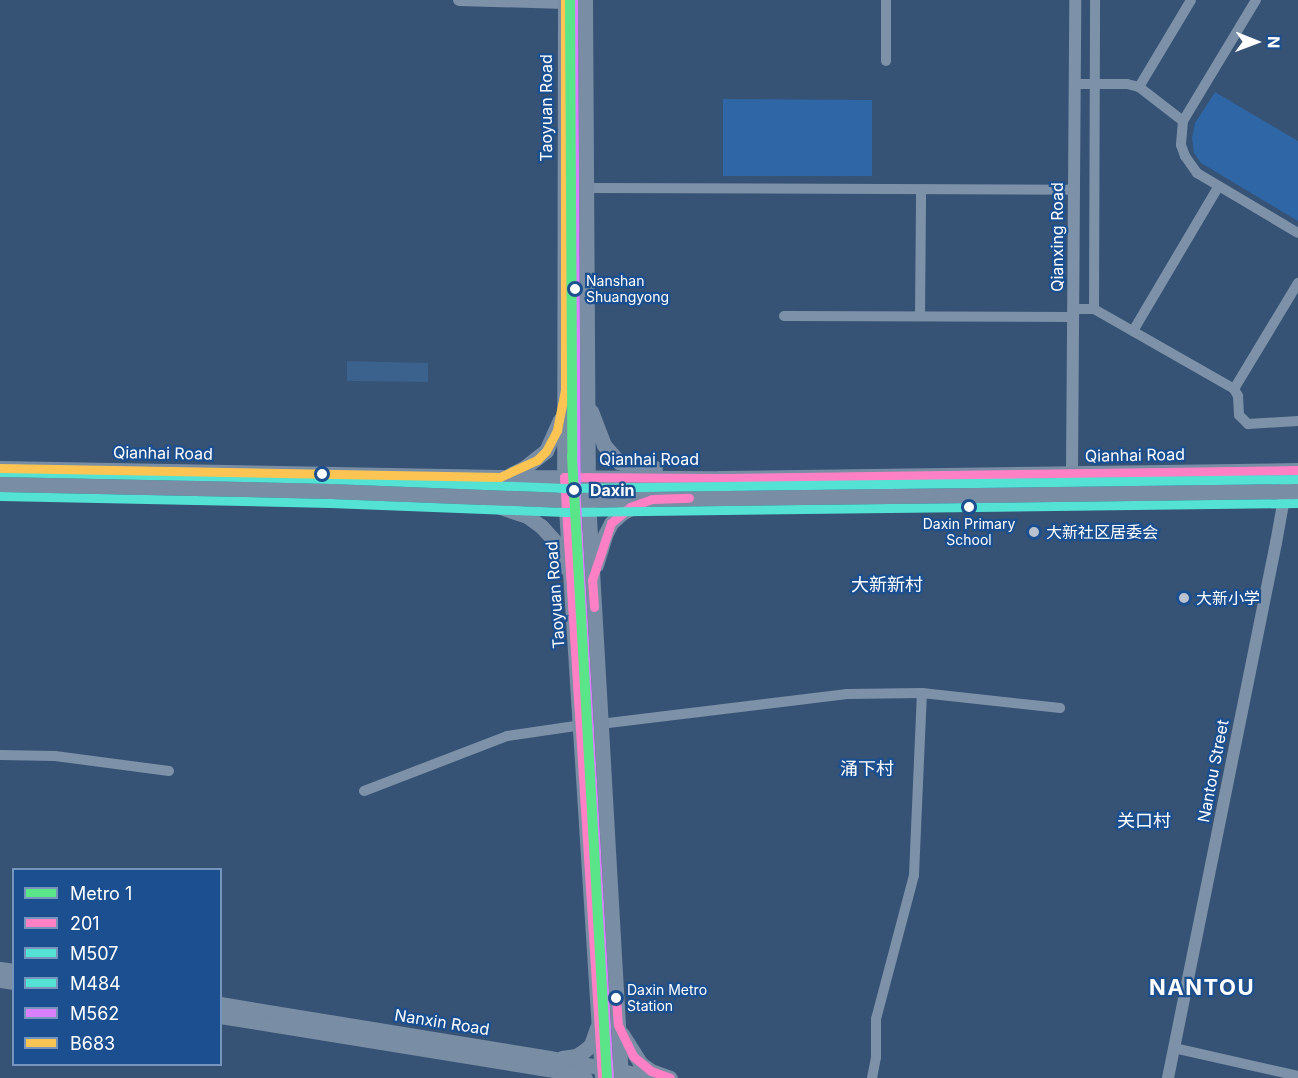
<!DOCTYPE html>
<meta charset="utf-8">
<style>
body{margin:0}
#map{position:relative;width:1298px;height:1078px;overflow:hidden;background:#365274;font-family:Inter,"Noto Sans SC",sans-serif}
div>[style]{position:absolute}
.green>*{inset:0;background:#2f66a5}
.water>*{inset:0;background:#3b618d}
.minor>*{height:10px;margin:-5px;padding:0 5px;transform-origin:5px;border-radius:5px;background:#7d92a8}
.tertiary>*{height:12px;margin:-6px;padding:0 6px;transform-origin:6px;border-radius:6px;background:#7d92a8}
.secondary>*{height:15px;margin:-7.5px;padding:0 7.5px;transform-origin:7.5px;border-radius:7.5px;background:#798da4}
.bus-1>*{height:9px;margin:-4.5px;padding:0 4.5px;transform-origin:4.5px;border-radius:4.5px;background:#ff80c5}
.bus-2>*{height:9px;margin:-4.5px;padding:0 4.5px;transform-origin:4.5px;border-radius:4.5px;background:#54e2d4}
.bus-3>*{height:9px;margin:-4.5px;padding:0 4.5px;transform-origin:4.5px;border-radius:4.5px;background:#54e2d4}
.bus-4>*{height:9px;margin:-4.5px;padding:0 4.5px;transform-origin:4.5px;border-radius:4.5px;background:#d880ff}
.bus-5>*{height:9px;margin:-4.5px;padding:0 4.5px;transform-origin:4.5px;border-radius:4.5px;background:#fcc553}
.metro-1>*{height:10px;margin:-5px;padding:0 5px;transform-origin:5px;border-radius:5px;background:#5ae688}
.dots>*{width:16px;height:16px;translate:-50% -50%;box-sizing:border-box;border:3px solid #1b4f8f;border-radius:50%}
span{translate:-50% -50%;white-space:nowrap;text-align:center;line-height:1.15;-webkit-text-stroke:4.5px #1b4f8f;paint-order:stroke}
.bus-label{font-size:14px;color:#fff}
.left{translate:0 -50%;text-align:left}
.street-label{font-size:16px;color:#fff}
.stop-label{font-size:16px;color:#fff;font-weight:700}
.poi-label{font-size:16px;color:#fff}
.neighbourhood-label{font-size:18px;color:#fff}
.district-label{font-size:22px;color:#fff;font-weight:700;letter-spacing:1.5px}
.legend{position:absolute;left:12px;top:868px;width:210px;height:198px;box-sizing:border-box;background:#1b4f8f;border:2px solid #7695bc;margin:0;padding:8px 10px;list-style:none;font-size:18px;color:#fff}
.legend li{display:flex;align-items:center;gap:12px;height:30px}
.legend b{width:30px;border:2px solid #7695bc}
.north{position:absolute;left:1226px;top:12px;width:60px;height:60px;-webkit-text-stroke:4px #1b4f8f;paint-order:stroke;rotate:91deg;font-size:16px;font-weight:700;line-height:24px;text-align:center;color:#fff}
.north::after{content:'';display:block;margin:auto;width:21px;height:27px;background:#fff;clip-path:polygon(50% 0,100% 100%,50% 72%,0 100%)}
</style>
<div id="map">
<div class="green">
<i style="clip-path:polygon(1215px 92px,1298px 141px,1298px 221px,1201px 163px,1194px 153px,1192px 138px,1195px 123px)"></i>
<i style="clip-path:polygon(723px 99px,872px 100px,872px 176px,723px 176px)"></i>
<i style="clip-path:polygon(1252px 479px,1252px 485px,831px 490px,831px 484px)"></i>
<i style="clip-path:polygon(823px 484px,823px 490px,741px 491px,741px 485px)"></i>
</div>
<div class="water">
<i style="clip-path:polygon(347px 361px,428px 363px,428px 382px,347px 381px)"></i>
</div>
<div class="minor">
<i style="left:1256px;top:0;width:141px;rotate:121.1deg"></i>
<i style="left:1183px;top:121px;width:24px;rotate:95deg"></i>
<i style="left:1181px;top:145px;width:12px;rotate:70deg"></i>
<i style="left:1185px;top:156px;width:21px;rotate:55deg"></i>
<i style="left:1197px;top:173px;width:117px;rotate:30.7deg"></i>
<i style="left:886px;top:61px;width:61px;rotate:-90deg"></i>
<i style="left:1074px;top:84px;width:53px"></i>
<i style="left:1127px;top:84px;width:12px;rotate:14deg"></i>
<i style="left:1183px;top:121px;width:56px;rotate:-142.3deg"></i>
<i style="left:1139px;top:87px;width:101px;rotate:-59.1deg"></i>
<i style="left:585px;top:188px;width:488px;rotate:0.2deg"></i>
<i style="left:1073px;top:309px;width:21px"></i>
<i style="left:1094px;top:309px;width:161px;rotate:29.7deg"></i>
<i style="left:1234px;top:389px;width:8px;rotate:60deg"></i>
<i style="left:1238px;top:396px;width:19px;rotate:87deg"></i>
<i style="left:1239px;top:415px;width:13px;rotate:45deg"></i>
<i style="left:1248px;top:424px;width:50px;rotate:-3.4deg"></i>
<i style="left:1094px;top:309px;width:309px;rotate:-89.8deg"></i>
<i style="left:784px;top:316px;width:289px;rotate:0.2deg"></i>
<i style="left:920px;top:316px;width:126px;rotate:-89.5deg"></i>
<i style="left:1133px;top:331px;width:167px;rotate:-59.4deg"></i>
<i style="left:1234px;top:389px;width:124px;rotate:-58.9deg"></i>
<i style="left:600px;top:724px;width:249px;rotate:-6.9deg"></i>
<i style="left:847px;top:694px;width:75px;rotate:-0.8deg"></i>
<i style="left:922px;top:693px;width:139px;rotate:6.2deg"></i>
<i style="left:0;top:755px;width:55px;rotate:1deg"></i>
<i style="left:55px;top:756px;width:115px;rotate:7.5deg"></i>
<i style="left:364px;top:791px;width:153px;rotate:-21deg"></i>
<i style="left:507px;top:736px;width:76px;rotate:-8.3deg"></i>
<i style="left:1174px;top:1048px;width:127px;rotate:12.7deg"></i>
<i style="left:872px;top:1078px;width:21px;rotate:-79deg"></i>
<i style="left:876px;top:1057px;width:38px;rotate:-90deg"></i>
<i style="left:876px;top:1019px;width:149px;rotate:-75.2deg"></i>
<i style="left:914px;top:875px;width:182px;rotate:-87.5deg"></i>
</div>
<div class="tertiary">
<i style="left:459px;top:0;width:106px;rotate:1.6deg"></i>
<i style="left:1072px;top:474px;width:474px;rotate:-89.6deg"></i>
<i style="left:1168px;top:1078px;width:546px;rotate:-78.59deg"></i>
<i style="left:1276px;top:543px;width:73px;rotate:-79.8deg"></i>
</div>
<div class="secondary">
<i style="left:565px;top:0;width:477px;rotate:90.1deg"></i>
<i style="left:564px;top:477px;width:602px;rotate:86.38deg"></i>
<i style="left:585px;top:0;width:500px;rotate:89.66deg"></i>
<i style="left:588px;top:500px;width:579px;rotate:86.73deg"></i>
<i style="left:591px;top:411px;width:36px;rotate:69deg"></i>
<i style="left:604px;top:445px;width:23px;rotate:49deg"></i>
<i style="left:619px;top:462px;width:22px;rotate:16deg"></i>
<i style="left:640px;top:468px;width:15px"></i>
<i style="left:0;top:468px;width:500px;rotate:1.03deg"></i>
<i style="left:500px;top:477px;width:220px;rotate:0.3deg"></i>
<i style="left:720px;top:478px;width:578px;rotate:-0.79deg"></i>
<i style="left:510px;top:475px;width:16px;rotate:-27deg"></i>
<i style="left:524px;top:468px;width:28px;rotate:-38deg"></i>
<i style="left:546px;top:451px;width:34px;rotate:-66deg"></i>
<i style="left:0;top:484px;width:330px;rotate:1.2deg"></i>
<i style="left:330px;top:491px;width:235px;rotate:2.2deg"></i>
<i style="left:565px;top:500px;width:733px;rotate:-0.7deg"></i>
<i style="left:488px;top:503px;width:41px;rotate:18.4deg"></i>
<i style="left:527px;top:516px;width:17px;rotate:36deg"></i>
<i style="left:541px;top:526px;width:25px;rotate:48deg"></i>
<i style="left:558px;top:545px;width:25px;rotate:69deg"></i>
<i style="left:596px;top:565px;width:31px;rotate:-73deg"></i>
<i style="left:605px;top:535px;width:13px;rotate:-63deg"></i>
<i style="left:611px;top:523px;width:15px;rotate:-42deg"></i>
<i style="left:622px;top:513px;width:24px;rotate:-28deg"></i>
<i style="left:0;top:969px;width:14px;rotate:8deg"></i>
<i style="left:0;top:980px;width:14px;rotate:8deg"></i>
<i style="left:220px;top:1004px;width:334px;rotate:9.3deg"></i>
<i style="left:550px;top:1058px;width:110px;rotate:10.5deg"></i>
<i style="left:220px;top:1016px;width:333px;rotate:9.2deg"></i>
<i style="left:549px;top:1069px;width:37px;rotate:14deg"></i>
<i style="left:622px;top:1034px;width:34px;rotate:58deg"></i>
<i style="left:640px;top:1063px;width:14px;rotate:36deg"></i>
<i style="left:651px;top:1071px;width:20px;rotate:20deg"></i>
<i style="left:562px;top:1058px;width:14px;rotate:-8deg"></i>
<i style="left:576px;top:1056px;width:9px;rotate:-32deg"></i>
<i style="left:584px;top:1051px;width:9px;rotate:-41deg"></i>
<i style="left:591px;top:1045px;width:18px;rotate:-71deg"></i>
</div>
<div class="bus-1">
<i style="left:594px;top:607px;width:27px;rotate:-94deg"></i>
<i style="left:592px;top:580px;width:60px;rotate:-71.6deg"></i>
<i style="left:611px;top:523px;width:25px;rotate:-40deg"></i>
<i style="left:630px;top:507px;width:23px;rotate:-20deg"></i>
<i style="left:652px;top:499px;width:37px;rotate:-2deg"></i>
<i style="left:616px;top:998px;width:27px;rotate:86deg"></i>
<i style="left:618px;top:1025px;width:34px;rotate:64deg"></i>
<i style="left:633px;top:1056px;width:23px;rotate:40deg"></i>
<i style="left:651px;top:1071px;width:20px;rotate:20deg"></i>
<i style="left:602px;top:1078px;width:602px;rotate:-93.62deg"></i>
<i style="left:564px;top:477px;width:156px;rotate:0.4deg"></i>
<i style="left:720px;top:478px;width:578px;rotate:-0.79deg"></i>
</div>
<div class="bus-2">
<i style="left:0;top:496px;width:330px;rotate:1.2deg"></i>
<i style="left:330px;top:503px;width:235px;rotate:2.2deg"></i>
<i style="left:565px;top:512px;width:733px;rotate:-0.7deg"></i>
</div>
<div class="bus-3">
<i style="left:0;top:472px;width:330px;rotate:1.2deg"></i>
<i style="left:330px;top:479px;width:235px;rotate:2.2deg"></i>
<i style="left:565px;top:488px;width:733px;rotate:-0.7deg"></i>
</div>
<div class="bus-4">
<i style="left:573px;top:0;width:501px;rotate:89.66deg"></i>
<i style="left:576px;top:501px;width:578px;rotate:86.73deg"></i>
</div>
<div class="bus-5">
<i style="left:0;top:468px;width:500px;rotate:1.03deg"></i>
<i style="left:500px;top:477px;width:41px;rotate:-24.7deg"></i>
<i style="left:537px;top:460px;width:13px;rotate:-45deg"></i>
<i style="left:546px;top:451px;width:24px;rotate:-62deg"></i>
<i style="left:557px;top:430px;width:41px;rotate:-78.7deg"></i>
<i style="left:565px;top:390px;width:390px;rotate:-90deg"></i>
</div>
<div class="metro-1">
<i style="left:570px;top:0;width:456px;rotate:89.7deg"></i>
<i style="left:572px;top:456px;width:623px;rotate:86.78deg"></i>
</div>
<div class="dots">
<i style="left:575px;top:289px;background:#fff"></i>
<i style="left:322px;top:474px;background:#fff"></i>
<i style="left:574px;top:490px;background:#fff"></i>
<i style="left:969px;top:507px;background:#fff"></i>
<i style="left:1034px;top:532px;background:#b9c2ce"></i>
<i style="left:1184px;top:598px;background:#b9c2ce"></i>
<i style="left:616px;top:998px;background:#fff"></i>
</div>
<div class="bus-label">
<span class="left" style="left:586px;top:289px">Nanshan<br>Shuangyong</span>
<span style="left:969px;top:532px">Daxin Primary<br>School</span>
<span class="left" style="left:627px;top:998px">Daxin Metro<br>Station</span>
</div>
<div class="street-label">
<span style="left:546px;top:108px;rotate:-90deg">Taoyuan Road</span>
<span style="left:1057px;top:237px;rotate:-90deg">Qianxing Road</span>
<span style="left:163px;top:453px;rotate:1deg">Qianhai Road</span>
<span style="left:1135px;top:455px;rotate:-1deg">Qianhai Road</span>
<span style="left:649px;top:459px">Qianhai Road</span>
<span style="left:555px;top:595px;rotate:-94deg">Taoyuan Road</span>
<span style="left:1213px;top:771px;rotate:-79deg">Nantou Street</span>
<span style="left:442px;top:1022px;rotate:9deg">Nanxin Road</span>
</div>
<div class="stop-label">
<span class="left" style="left:590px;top:490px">Daxin</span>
</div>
<div class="poi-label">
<span class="left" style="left:1046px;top:532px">大新社区居委会</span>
<span class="left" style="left:1196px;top:598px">大新小学</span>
</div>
<div class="neighbourhood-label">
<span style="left:887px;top:585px">大新新村</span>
<span style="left:867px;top:769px">涌下村</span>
<span style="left:1144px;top:821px">关口村</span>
</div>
<div class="district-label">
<span style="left:1202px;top:988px">NANTOU</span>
</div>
<ul class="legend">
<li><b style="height:8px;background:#5ae688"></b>Metro 1</li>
<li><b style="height:8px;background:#ff80c5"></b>201</li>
<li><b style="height:8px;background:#54e2d4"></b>M507</li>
<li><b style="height:8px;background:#54e2d4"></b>M484</li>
<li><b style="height:8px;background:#d880ff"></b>M562</li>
<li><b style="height:8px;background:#fcc553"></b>B683</li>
</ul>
<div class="north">N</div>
</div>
